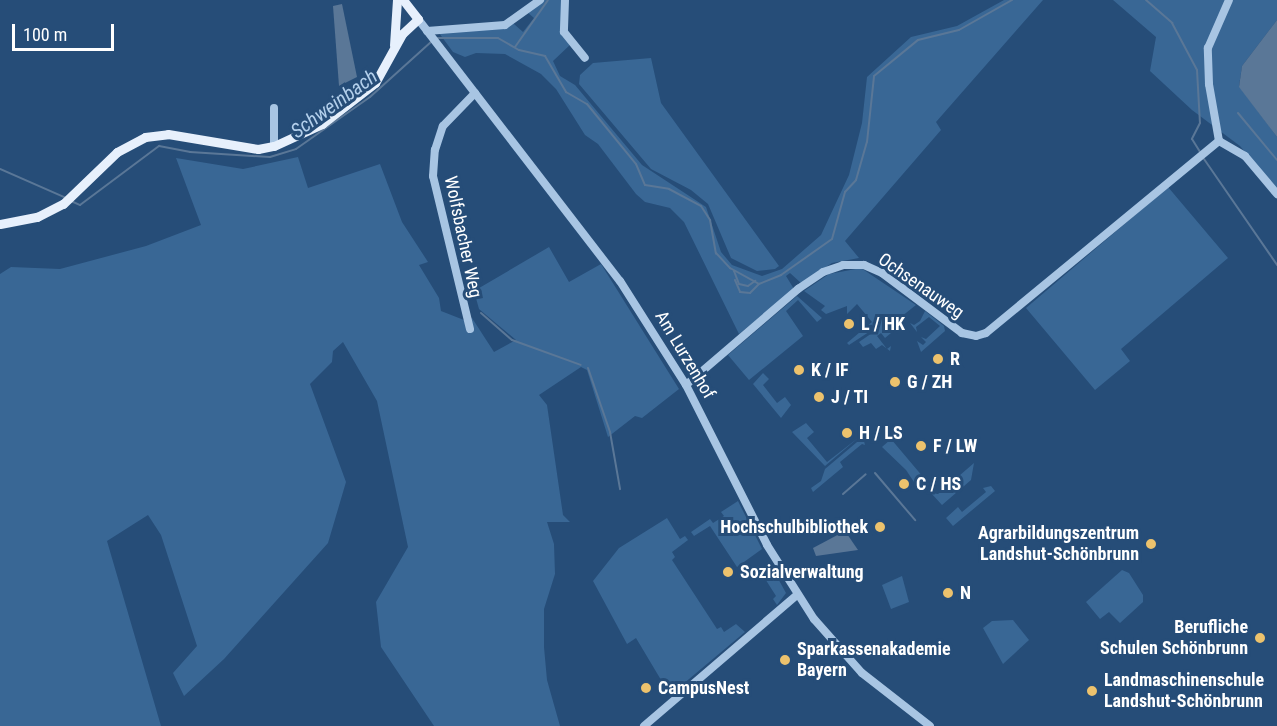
<!DOCTYPE html>
<meta charset="utf-8">
<style>
body{margin:0}
#map{position:relative;width:1277px;height:726px;overflow:hidden;background:#264d78;font-family:"Roboto Condensed",sans-serif}
div>[style]{position:absolute}
.green>*{inset:0;background:#396795}
.water>*{inset:0;background:#5a7797}
.stream>*{height:2px;margin:-1px;padding:0 1px;transform-origin:1px;border-radius:1px;background:#5a7797}
.minor>*{height:8px;margin:-4px;padding:0 4px;transform-origin:4px;border-radius:4px;background:#a8c5e3}
.major>*{height:9px;margin:-4.5px;padding:0 4.5px;transform-origin:4.5px;border-radius:4.5px;background:#e7f0fc}
.dots>*{width:16px;height:16px;translate:-50% -50%;box-sizing:border-box;border:3px solid #264d78;border-radius:50%}
span{translate:-50% -50%;white-space:nowrap;text-align:center;line-height:1.15;-webkit-text-stroke:6px #264d78;paint-order:stroke}
.street-label{font-size:18px;color:#fff}
.poi-label{font-size:18px;color:#fff;font-weight:700}
.left{translate:0 -50%;text-align:left}
.right{translate:-100% -50%;text-align:right}
.water-label{font-size:20px;color:#b3cfeb;font-style:italic}
.scale{position:absolute;left:12px;top:24px;width:102px;height:27px;box-sizing:border-box;border:3px solid #fff;border-top:0;padding-left:8px;font-size:18px;line-height:21px;white-space:nowrap;color:#fff;-webkit-text-stroke:4px #264d78;paint-order:stroke}
</style>
<div id="map">
<div class="green">
<i style="clip-path:polygon(540px 0,565px 0,563px 21px,572px 43px,553px 61px,560px 76px,575px 85px,642px 165px,706px 207px,721px 252px,732px 265px,762px 276px,782px 269px,821px 235px,849px 175px,862px 123px,867px 77px,911px 37px,957px 26px,1004px 0,1043px 0,936px 122px,941px 130px,845px 241px,859px 258px,832px 263px,801px 283px,790px 273px,786px 276px,794px 289px,739px 334px,684px 222px,670px 208px,645px 202px,636px 194px,598px 144px,585px 135px,556px 89px,541px 74px,505px 54px,476px 53px,465px 57px,453px 52px,439px 33px,514px 24px,523px 32px,534px 18px,527px 12px)"></i>
<i style="clip-path:polygon(1113px 0,1277px 0,1277px 20px,1242px 66px,1239px 86px,1277px 137px,1277px 190px,1240px 146px,1192px 110px,1150px 71px,1156px 37px)"></i>
<i style="clip-path:polygon(651px 58px,661px 103px,779px 266px,775px 269px,757px 271px,731px 258px,708px 204px,691px 190px,651px 169px,579px 84px,580px 75px,593px 63px)"></i>
<i style="clip-path:polygon(298px 157px,308px 188px,380px 164px,402px 222px,428px 262px,419px 265px,439px 298px,441px 311px,464px 320px,472px 318px,494px 352px,516px 340px,479px 309px,474px 291px,549px 247px,569px 282px,601px 264px,679px 389px,642px 418px,635px 416px,608px 437px,587px 370px,581px 367px,539px 395px,547px 405px,563px 515px,570px 522px,547px 522px,554px 544px,555px 574px,544px 609px,544px 647px,547px 680px,560px 726px,434px 726px,381px 647px,376px 602px,408px 547px,377px 401px,343px 342px,333px 351px,332px 362px,310px 384px,346px 482px,328px 543px,224px 659px,184px 696px,173px 673px,197px 646px,161px 535px,148px 515px,107px 541px,161px 726px,0 726px,0 274px,11px 267px,60px 269px,146px 246px,201px 225px,176px 158px,243px 169px)"></i>
<i style="clip-path:polygon(1168px 187px,1228px 258px,1121px 349px,1130px 361px,1095px 390px,1026px 308px)"></i>
<i style="clip-path:polygon(861px 268px,916px 305px,887px 328px,891px 333px,885px 338px,881px 333px,877px 336px,887px 349px,891px 346px,890px 351px,882px 345px,876px 349px,871px 343px,863px 347px,859px 342px,878px 329px,872px 322px,875px 328px,849px 345px,847px 343px,872px 322px,857px 304px,847px 314px,847px 306px,826px 314px,821px 310px,825px 306px,804px 291px,829px 274px)"></i>
<i style="clip-path:polygon(797px 296px,822px 318px,817px 322px,798px 300px,786px 311px,803px 336px,749px 380px,728px 355px)"></i>
<i style="clip-path:polygon(925px 311px,944px 326px,945px 331px,921px 352px,917px 341px,923px 345px,926px 342px,921px 337px,926px 339px,940px 326px,929px 317px,916px 327px,917px 332px,910px 323px,914px 325px,920px 321px)"></i>
<i style="clip-path:polygon(763px 373px,769px 379px,763px 385px,777px 403px,785px 397px,791px 405px,781px 418px,753px 384px)"></i>
<i style="clip-path:polygon(806px 423px,814px 432px,807px 438px,827px 462px,858px 438px,825px 466px,792px 432px)"></i>
<i style="clip-path:polygon(863px 437px,865px 445px,862px 444px,840px 462px,843px 467px,813px 492px,811px 488px,821px 481px,825px 469px)"></i>
<i style="clip-path:polygon(891px 439px,929px 484px,920px 491px,906px 470px,882px 447px)"></i>
<i style="clip-path:polygon(974px 463px,971px 480px,942px 505px,931px 493px,938px 494px)"></i>
<i style="clip-path:polygon(991px 486px,995px 491px,953px 526px,946px 518px,958px 507px,962px 512px,986px 492px,983px 488px)"></i>
<i style="clip-path:polygon(738px 501px,762px 549px,737px 567px,710px 526px,694px 536px,691px 532px,710px 519px,713px 523px,724px 516px,721px 512px)"></i>
<i style="clip-path:polygon(667px 518px,680px 539px,685px 536px,688px 540px,672px 552px,675px 557px,672px 560px,717px 629px,721px 627px,724px 632px,736px 624px,745px 632px,670px 695px,636px 638px,627px 644px,593px 581px,619px 548px)"></i>
<i style="clip-path:polygon(770px 564px,786px 593px,777px 605px,773px 599px,776px 596px,762px 574px,755px 578px,753px 575px)"></i>
<i style="clip-path:polygon(1122px 570px,1129px 573px,1143px 595px,1143px 602px,1120px 623px,1109px 612px,1100px 619px,1086px 602px)"></i>
<i style="clip-path:polygon(902px 576px,909px 602px,891px 609px,882px 585px)"></i>
<i style="clip-path:polygon(1013px 620px,1029px 640px,1003px 664px,983px 628px,992px 621px)"></i>
</div>
<div class="water">
<i style="clip-path:polygon(342px 4px,357px 77px,339px 86px,333px 6px)"></i>
<i style="clip-path:polygon(1277px 20px,1277px 137px,1239px 87px,1242px 66px)"></i>
<i style="clip-path:polygon(845px 531px,858px 550px,816px 556px,813px 548px)"></i>
</div>
<div class="stream">
<i style="left:1146px;top:0;width:35px;rotate:41deg"></i>
<i style="left:1172px;top:23px;width:53px;rotate:62deg"></i>
<i style="left:1197px;top:70px;width:53px;rotate:86.8deg"></i>
<i style="left:1200px;top:123px;width:18px;rotate:117deg"></i>
<i style="left:1192px;top:139px;width:15px;rotate:58deg"></i>
<i style="left:437px;top:38px;width:61px"></i>
<i style="left:498px;top:38px;width:24px;rotate:30deg"></i>
<i style="left:519px;top:50px;width:27px;rotate:13deg"></i>
<i style="left:545px;top:56px;width:42px;rotate:59.7deg"></i>
<i style="left:566px;top:92px;width:24px;rotate:30deg"></i>
<i style="left:587px;top:104px;width:77px;rotate:50.8deg"></i>
<i style="left:636px;top:164px;width:23px;rotate:67deg"></i>
<i style="left:645px;top:185px;width:24px;rotate:9deg"></i>
<i style="left:669px;top:189px;width:36px;rotate:28deg"></i>
<i style="left:701px;top:206px;width:17px;rotate:57deg"></i>
<i style="left:710px;top:220px;width:34px;rotate:80deg"></i>
<i style="left:716px;top:253px;width:21px;rotate:47deg"></i>
<i style="left:730px;top:268px;width:33px;rotate:29deg"></i>
<i style="left:759px;top:284px;width:24px;rotate:-22deg"></i>
<i style="left:781px;top:275px;width:62px;rotate:-35.2deg"></i>
<i style="left:832px;top:239px;width:49px;rotate:-74.5deg"></i>
<i style="left:845px;top:192px;width:16px;rotate:-47deg"></i>
<i style="left:856px;top:180px;width:40px;rotate:-74deg"></i>
<i style="left:867px;top:142px;width:66px;rotate:-83.9deg"></i>
<i style="left:874px;top:76px;width:57px;rotate:-39.3deg"></i>
<i style="left:918px;top:40px;width:42px;rotate:-13.7deg"></i>
<i style="left:959px;top:30px;width:61px;rotate:-29.5deg"></i>
<i style="left:515px;top:47px;width:57px;rotate:-54.9deg"></i>
<i style="left:1238px;top:113px;width:61px;rotate:50.3deg"></i>
<i style="left:1204px;top:159px;width:129px;rotate:55.4deg"></i>
<i style="left:0;top:169px;width:72px;rotate:23.7deg"></i>
<i style="left:71px;top:201px;width:10px;rotate:24deg"></i>
<i style="left:80px;top:205px;width:99px;rotate:-36.8deg"></i>
<i style="left:159px;top:146px;width:32px;rotate:11deg"></i>
<i style="left:190px;top:152px;width:80px;rotate:3.6deg"></i>
<i style="left:270px;top:157px;width:27px;rotate:-17deg"></i>
<i style="left:296px;top:149px;width:90px;rotate:-35.1deg"></i>
<i style="left:370px;top:97px;width:84px;rotate:-42.1deg"></i>
<i style="left:734px;top:271px;width:14px;rotate:69deg"></i>
<i style="left:739px;top:284px;width:9px;rotate:13deg"></i>
<i style="left:748px;top:286px;width:9px;rotate:-36deg"></i>
<i style="left:735px;top:280px;width:13px;rotate:67deg"></i>
<i style="left:740px;top:292px;width:10px;rotate:6deg"></i>
<i style="left:750px;top:293px;width:13px;rotate:-45deg"></i>
<i style="left:481px;top:313px;width:41px;rotate:41.1deg"></i>
<i style="left:512px;top:340px;width:73px;rotate:19.9deg"></i>
<i style="left:588px;top:368px;width:68px;rotate:71deg"></i>
<i style="left:610px;top:432px;width:58px;rotate:80deg"></i>
<i style="left:875px;top:473px;width:62px;rotate:49.6deg"></i>
<i style="left:843px;top:494px;width:30px;rotate:-41deg"></i>
</div>
<div class="minor">
<i style="left:565px;top:0;width:32px;rotate:92deg"></i>
<i style="left:564px;top:32px;width:33px;rotate:51deg"></i>
<i style="left:418px;top:19px;width:331px;rotate:52.4deg"></i>
<i style="left:620px;top:281px;width:123px;rotate:57.6deg"></i>
<i style="left:686px;top:385px;width:179px;rotate:63.1deg"></i>
<i style="left:767px;top:545px;width:88px;rotate:57.6deg"></i>
<i style="left:814px;top:619px;width:72px;rotate:48.4deg"></i>
<i style="left:862px;top:673px;width:86px;rotate:37.9deg"></i>
<i style="left:427px;top:31px;width:78px;rotate:-4.4deg"></i>
<i style="left:505px;top:25px;width:43px;rotate:-35.5deg"></i>
<i style="left:1219px;top:141px;width:58px;rotate:-100deg"></i>
<i style="left:1209px;top:84px;width:36px;rotate:-92deg"></i>
<i style="left:1208px;top:48px;width:52px;rotate:-66.4deg"></i>
<i style="left:1219px;top:141px;width:30px;rotate:30deg"></i>
<i style="left:1245px;top:156px;width:50px;rotate:49.9deg"></i>
<i style="left:274px;top:146px;width:38px;rotate:-90deg"></i>
<i style="left:470px;top:329px;width:157px;rotate:-103.6deg"></i>
<i style="left:433px;top:176px;width:26px;rotate:-86deg"></i>
<i style="left:435px;top:150px;width:25px;rotate:-72deg"></i>
<i style="left:443px;top:126px;width:46px;rotate:-45.9deg"></i>
<i style="left:686px;top:385px;width:148px;rotate:-40.6deg"></i>
<i style="left:798px;top:289px;width:30px;rotate:-34deg"></i>
<i style="left:823px;top:272px;width:21px;rotate:-19deg"></i>
<i style="left:843px;top:265px;width:21px"></i>
<i style="left:864px;top:265px;width:20px;rotate:24deg"></i>
<i style="left:882px;top:273px;width:100px;rotate:36.9deg"></i>
<i style="left:962px;top:333px;width:14px;rotate:12deg"></i>
<i style="left:976px;top:336px;width:10px;rotate:-17deg"></i>
<i style="left:986px;top:333px;width:302px;rotate:-39.5deg"></i>
<i style="left:644px;top:726px;width:201px;rotate:-40.6deg"></i>
</div>
<div class="major">
<i style="left:394px;top:45px;width:45px;rotate:-86.2deg"></i>
<i style="left:0;top:224px;width:38px;rotate:-11deg"></i>
<i style="left:37px;top:217px;width:29px;rotate:-27deg"></i>
<i style="left:63px;top:204px;width:75px;rotate:-43.9deg"></i>
<i style="left:117px;top:152px;width:32px;rotate:-28deg"></i>
<i style="left:145px;top:137px;width:23px;rotate:-7deg"></i>
<i style="left:168px;top:134px;width:91px;rotate:9.5deg"></i>
<i style="left:258px;top:149px;width:16px;rotate:-11deg"></i>
<i style="left:274px;top:146px;width:53px;rotate:-24.6deg"></i>
<i style="left:322px;top:124px;width:67px;rotate:-37.7deg"></i>
<i style="left:375px;top:83px;width:56px;rotate:-61.1deg"></i>
<i style="left:402px;top:34px;width:22px;rotate:-43deg"></i>
<i style="left:418px;top:19px;width:24px;rotate:-128deg"></i>
</div>
<div class="dots">
<i style="left:849px;top:324px;background:#ecc26d"></i>
<i style="left:938px;top:359px;background:#ecc26d"></i>
<i style="left:799px;top:370px;background:#ecc26d"></i>
<i style="left:895px;top:382px;background:#ecc26d"></i>
<i style="left:819px;top:397px;background:#ecc26d"></i>
<i style="left:847px;top:433px;background:#ecc26d"></i>
<i style="left:921px;top:446px;background:#ecc26d"></i>
<i style="left:904px;top:484px;background:#ecc26d"></i>
<i style="left:880px;top:527px;background:#ecc26d"></i>
<i style="left:1151px;top:544px;background:#ecc26d"></i>
<i style="left:728px;top:572px;background:#ecc26d"></i>
<i style="left:948px;top:593px;background:#ecc26d"></i>
<i style="left:1260px;top:638px;background:#ecc26d"></i>
<i style="left:785px;top:660px;background:#ecc26d"></i>
<i style="left:646px;top:688px;background:#ecc26d"></i>
<i style="left:1092px;top:691px;background:#ecc26d"></i>
</div>
<div class="street-label">
<span style="left:463px;top:237px;rotate:78deg">Wolfsbacher Weg</span>
<span style="left:921px;top:286px;rotate:35deg">Ochsenauweg</span>
<span style="left:685px;top:355px;rotate:59deg">Am Lurzenhof</span>
</div>
<div class="poi-label">
<span class="left" style="left:861px;top:324px">L / HK</span>
<span class="left" style="left:950px;top:359px">R</span>
<span class="left" style="left:811px;top:370px">K / IF</span>
<span class="left" style="left:907px;top:382px">G / ZH</span>
<span class="left" style="left:831px;top:397px">J / TI</span>
<span class="left" style="left:859px;top:433px">H / LS</span>
<span class="left" style="left:933px;top:446px">F / LW</span>
<span class="left" style="left:916px;top:484px">C / HS</span>
<span class="right" style="left:868px;top:527px">Hochschulbibliothek</span>
<span class="right" style="left:1139px;top:544px">Agrarbildungszentrum<br>Landshut-Schönbrunn</span>
<span class="left" style="left:740px;top:572px">Sozialverwaltung</span>
<span class="left" style="left:960px;top:593px">N</span>
<span class="right" style="left:1248px;top:638px">Berufliche<br>Schulen Schönbrunn</span>
<span class="left" style="left:797px;top:660px">Sparkassenakademie<br>Bayern</span>
<span class="left" style="left:1104px;top:691px">Landmaschinenschule<br>Landshut-Schönbrunn</span>
<span class="left" style="left:658px;top:688px">CampusNest</span>
</div>
<div class="water-label">
<span style="left:334px;top:104px;rotate:-36deg">Schweinbach</span>
</div>
<div class="scale">100 m</div>
</div>
